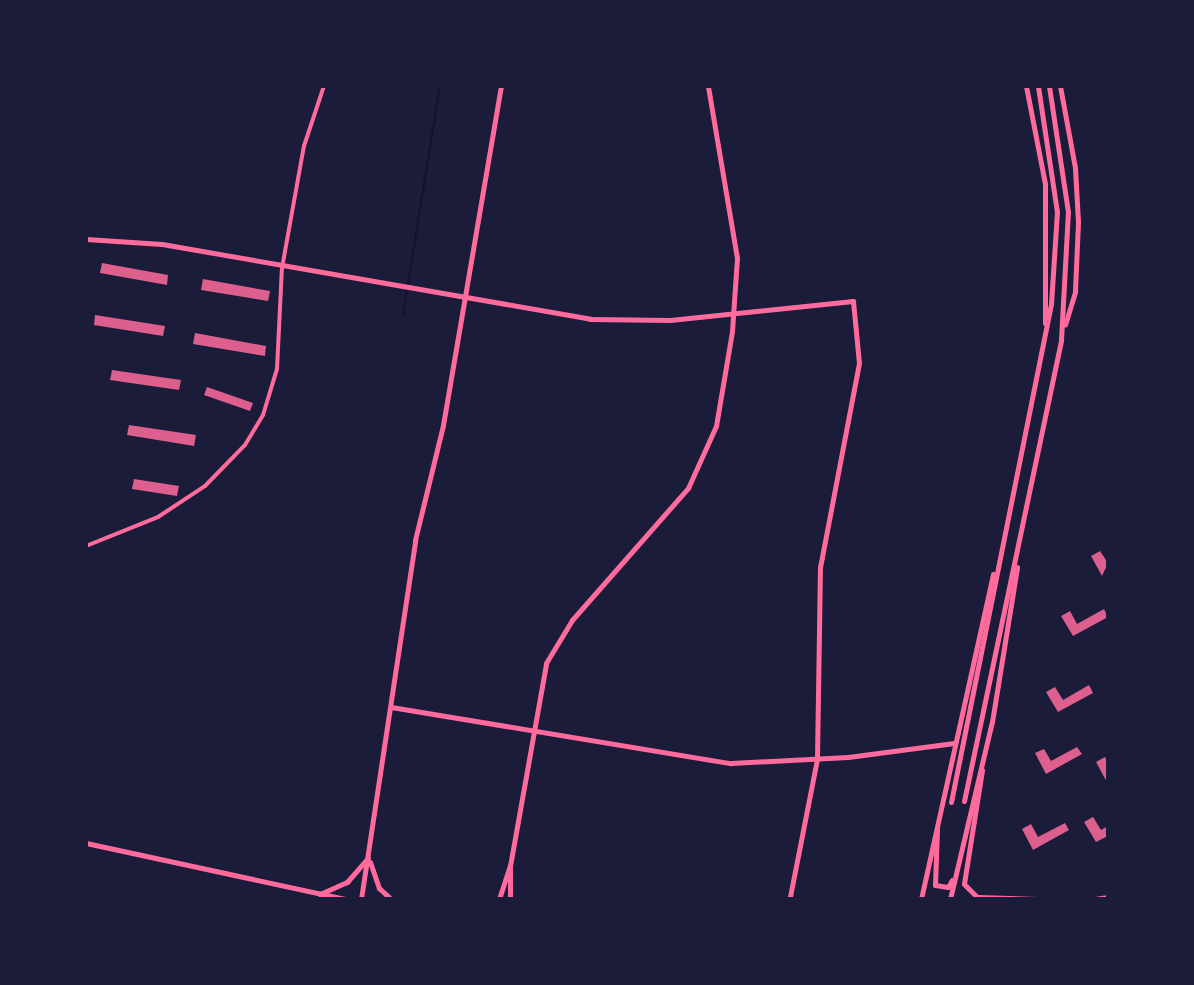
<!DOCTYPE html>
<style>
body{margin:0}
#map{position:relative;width:1194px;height:985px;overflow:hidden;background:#1b1b3a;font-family:"Asap Condensed",sans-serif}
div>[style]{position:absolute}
.stream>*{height:2px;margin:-1px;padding:0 1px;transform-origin:1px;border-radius:1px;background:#12122b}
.building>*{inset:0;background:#dd5f8e}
.minor>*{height:4px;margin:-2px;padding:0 2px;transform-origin:2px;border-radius:2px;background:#ff6b9d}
.tertiary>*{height:5px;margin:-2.5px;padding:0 2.5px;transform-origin:2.5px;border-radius:2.5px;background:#ff6b9d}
.secondary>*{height:5px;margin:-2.5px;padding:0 2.5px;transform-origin:2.5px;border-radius:2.5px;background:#ff6b9d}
span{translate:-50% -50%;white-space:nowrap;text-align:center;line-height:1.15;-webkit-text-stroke:7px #1b1b3a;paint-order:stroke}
.frame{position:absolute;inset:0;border:88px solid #1b1b3a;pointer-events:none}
</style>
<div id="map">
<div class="stream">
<i style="left:403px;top:314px;width:231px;rotate:-80.8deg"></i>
</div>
<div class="building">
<i style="clip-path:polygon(102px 263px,168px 275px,167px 285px,100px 273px)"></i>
<i style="clip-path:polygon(203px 279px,270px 291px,268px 301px,201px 290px)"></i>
<i style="clip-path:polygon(95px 315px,165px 326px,163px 336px,94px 325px)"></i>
<i style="clip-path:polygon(195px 333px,266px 346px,265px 356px,193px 344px)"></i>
<i style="clip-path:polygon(112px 370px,181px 380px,179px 390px,110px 380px)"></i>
<i style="clip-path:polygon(207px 387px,253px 403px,250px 411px,204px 395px)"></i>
<i style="clip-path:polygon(129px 425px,196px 435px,194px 446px,127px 435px)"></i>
<i style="clip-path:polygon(134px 479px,179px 486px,177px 496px,132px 489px)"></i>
<i style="clip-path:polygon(1100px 551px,1108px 563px,1102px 576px,1091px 556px)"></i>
<i style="clip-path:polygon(1104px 609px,1108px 617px,1073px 636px,1061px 616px,1070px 611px,1077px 624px)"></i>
<i style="clip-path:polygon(1089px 685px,1093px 693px,1058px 712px,1046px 692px,1055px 687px,1063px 700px)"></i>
<i style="clip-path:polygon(1077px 747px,1082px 754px,1046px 774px,1035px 753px,1044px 749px,1051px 761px)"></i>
<i style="clip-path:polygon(1105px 757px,1108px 763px,1108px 784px,1096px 762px)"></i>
<i style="clip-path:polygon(1093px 817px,1101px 830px,1108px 826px,1108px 836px,1096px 842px,1084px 822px)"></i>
<i style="clip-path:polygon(1065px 823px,1069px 830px,1033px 850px,1022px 829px,1031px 824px,1038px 837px)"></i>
</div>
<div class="minor">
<i style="left:86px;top:546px;width:78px;rotate:-21.9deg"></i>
<i style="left:158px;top:517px;width:56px;rotate:-33.4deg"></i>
<i style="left:205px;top:486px;width:57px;rotate:-45.7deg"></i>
<i style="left:245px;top:445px;width:35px;rotate:-59deg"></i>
<i style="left:263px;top:415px;width:48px;rotate:-73.1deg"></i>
<i style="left:277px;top:369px;width:101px;rotate:-87.2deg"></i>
<i style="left:282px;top:268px;width:124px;rotate:-79.8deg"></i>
<i style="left:304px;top:146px;width:63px;rotate:-71.6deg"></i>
</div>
<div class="tertiary">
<i style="left:86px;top:239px;width:76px;rotate:3.8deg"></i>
<i style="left:162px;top:244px;width:435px;rotate:9.9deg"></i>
<i style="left:590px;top:319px;width:80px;rotate:0.7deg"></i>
<i style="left:670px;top:320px;width:184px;rotate:-5.9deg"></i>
<i style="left:853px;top:301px;width:62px;rotate:84.5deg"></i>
<i style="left:859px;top:363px;width:208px;rotate:100.8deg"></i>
<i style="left:820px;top:567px;width:192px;rotate:90.9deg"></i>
<i style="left:817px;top:759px;width:140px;rotate:101.1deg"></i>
<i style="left:391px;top:707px;width:345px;rotate:9.4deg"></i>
<i style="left:731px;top:763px;width:117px;rotate:-2.9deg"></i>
<i style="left:848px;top:757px;width:107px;rotate:-7.5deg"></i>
<i style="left:86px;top:843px;width:265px;rotate:12.2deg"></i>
<i style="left:370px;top:862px;width:28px;rotate:71deg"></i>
<i style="left:379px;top:888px;width:16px;rotate:43deg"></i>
<i style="left:510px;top:866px;width:206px;rotate:-79.9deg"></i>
<i style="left:546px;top:663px;width:50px;rotate:-58.8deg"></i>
<i style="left:572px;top:620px;width:176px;rotate:-48.7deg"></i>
<i style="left:688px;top:488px;width:68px;rotate:-65.7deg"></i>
<i style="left:716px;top:426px;width:96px;rotate:-80.4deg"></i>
<i style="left:732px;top:331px;width:73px;rotate:-86.1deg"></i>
<i style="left:737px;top:258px;width:174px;rotate:-99.6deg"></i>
<i style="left:325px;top:899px;width:7px;rotate:-135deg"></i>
<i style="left:320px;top:894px;width:30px;rotate:-24deg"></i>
<i style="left:347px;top:882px;width:32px;rotate:-49deg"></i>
<i style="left:361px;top:899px;width:363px;rotate:-81.4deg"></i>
<i style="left:415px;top:540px;width:118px;rotate:-76.3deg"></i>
<i style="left:443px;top:425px;width:344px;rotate:-80.3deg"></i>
<i style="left:499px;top:899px;width:35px;rotate:-72deg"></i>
<i style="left:510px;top:866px;width:33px;rotate:90deg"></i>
<i style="left:1095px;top:899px;width:13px;rotate:-9deg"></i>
</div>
<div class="secondary">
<i style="left:1026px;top:86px;width:100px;rotate:79deg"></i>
<i style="left:1045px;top:184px;width:139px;rotate:90deg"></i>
<i style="left:1060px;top:86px;width:83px;rotate:79.6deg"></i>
<i style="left:1075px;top:168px;width:54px;rotate:86.8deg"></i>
<i style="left:1078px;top:222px;width:70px;rotate:92.5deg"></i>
<i style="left:1075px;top:292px;width:34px;rotate:107deg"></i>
<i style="left:982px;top:770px;width:115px;rotate:99deg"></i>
<i style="left:964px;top:884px;width:18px;rotate:45deg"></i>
<i style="left:977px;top:897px;width:60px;rotate:1.9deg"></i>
<i style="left:964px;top:801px;width:471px;rotate:-78.1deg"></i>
<i style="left:1061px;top:340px;width:128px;rotate:-86.9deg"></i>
<i style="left:1068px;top:212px;width:127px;rotate:-98.6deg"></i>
<i style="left:951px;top:802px;width:508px;rotate:-78.65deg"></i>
<i style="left:1051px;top:304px;width:92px;rotate:-86.3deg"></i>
<i style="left:1057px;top:212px;width:127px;rotate:-98.6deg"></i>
<i style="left:937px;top:830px;width:55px;rotate:92.1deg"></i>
<i style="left:935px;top:885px;width:13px;rotate:9deg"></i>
<i style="left:948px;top:887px;width:8px;rotate:-60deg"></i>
<i style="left:921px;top:899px;width:333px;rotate:-77.5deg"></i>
<i style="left:950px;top:899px;width:182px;rotate:-76.7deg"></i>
<i style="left:992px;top:722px;width:157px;rotate:-80.8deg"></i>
</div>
<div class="frame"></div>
</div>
